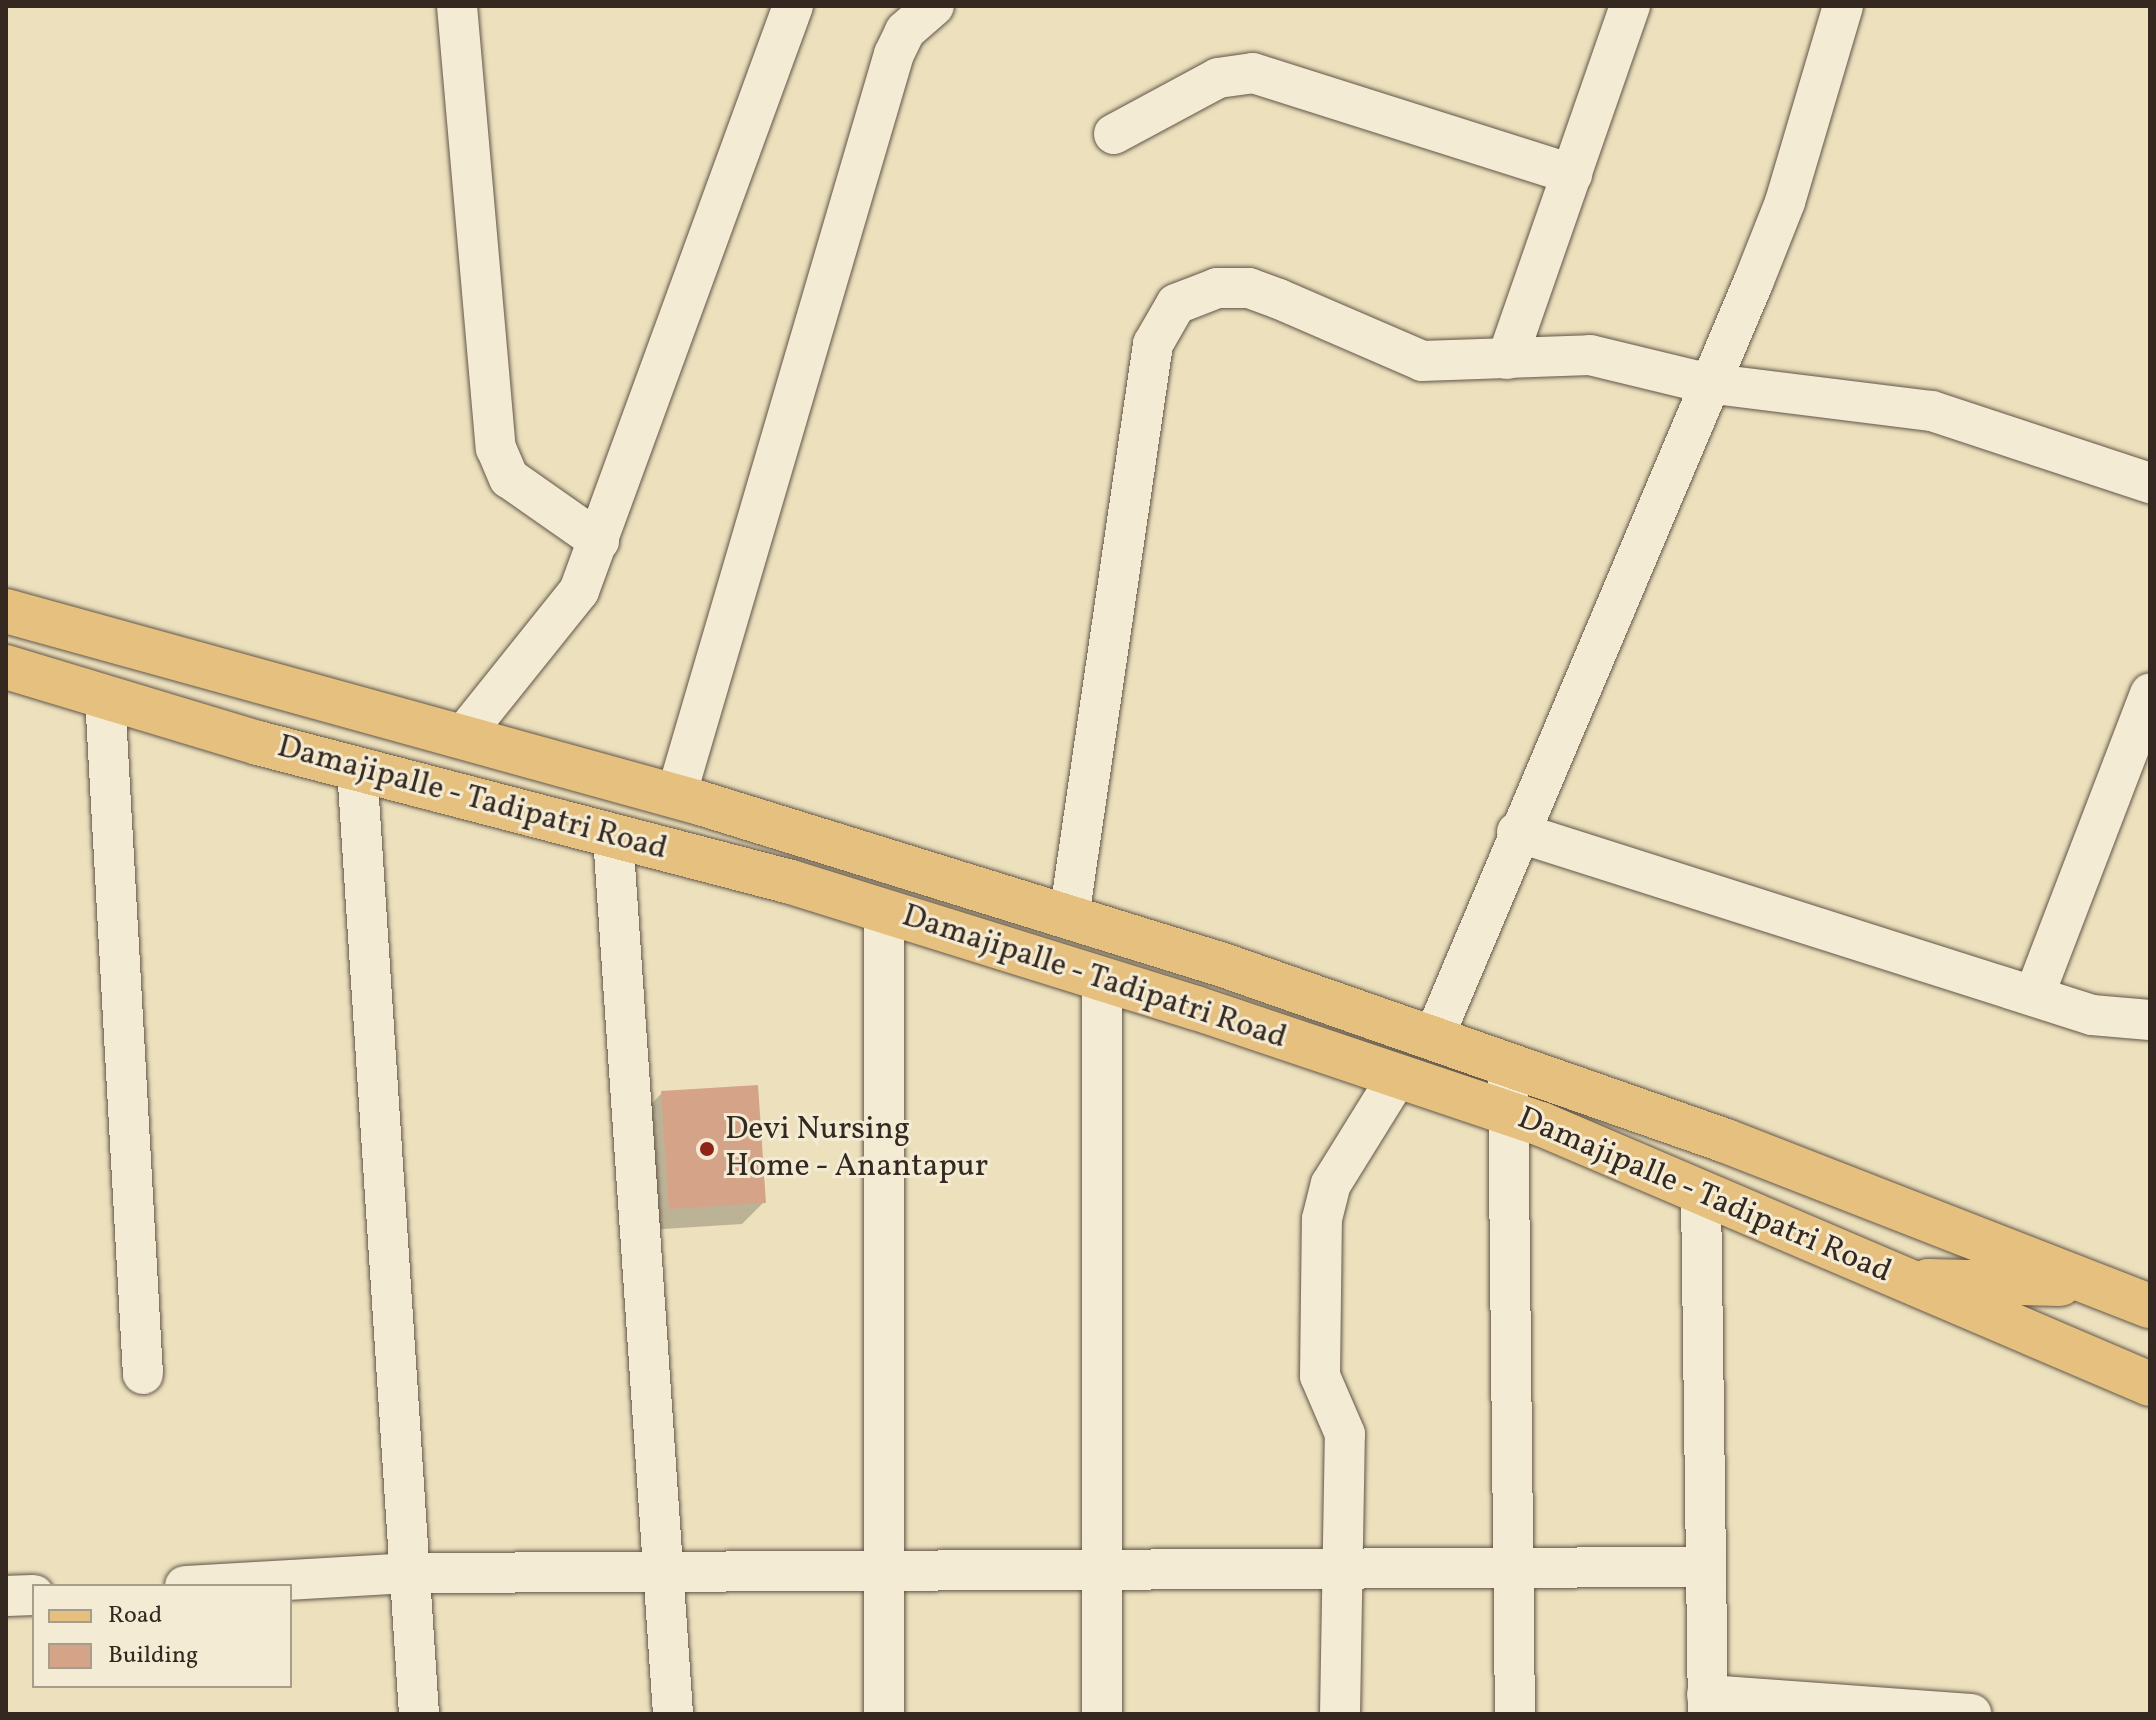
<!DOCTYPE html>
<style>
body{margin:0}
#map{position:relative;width:2156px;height:1720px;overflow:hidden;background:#ece0bd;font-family:Vollkorn,serif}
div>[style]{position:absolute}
.shadow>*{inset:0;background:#0003}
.building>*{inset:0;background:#d5a488}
.roads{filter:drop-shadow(0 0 2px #625648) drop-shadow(0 0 2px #625648)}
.street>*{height:40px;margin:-20px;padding:0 20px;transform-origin:20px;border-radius:20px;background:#f3ebd4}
.primary>*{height:44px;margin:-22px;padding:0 22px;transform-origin:22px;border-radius:22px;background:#e6c07e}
.dots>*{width:22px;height:22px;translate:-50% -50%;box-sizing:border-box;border:4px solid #f3ebd4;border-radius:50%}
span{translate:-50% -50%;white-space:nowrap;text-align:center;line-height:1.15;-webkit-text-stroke:6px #f3ebd4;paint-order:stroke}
.street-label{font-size:32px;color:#342821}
.poi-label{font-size:32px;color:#342821}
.left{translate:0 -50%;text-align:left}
.frame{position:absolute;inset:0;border:8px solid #342821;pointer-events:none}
.legend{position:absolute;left:32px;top:1584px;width:260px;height:104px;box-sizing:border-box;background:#f3ebd4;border:2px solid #a79d8c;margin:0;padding:10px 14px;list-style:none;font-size:24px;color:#342821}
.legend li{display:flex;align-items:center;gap:16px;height:40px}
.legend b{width:40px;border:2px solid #a79d8c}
</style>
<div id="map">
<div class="shadow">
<i style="clip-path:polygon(662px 1093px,764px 1202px,742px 1224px,648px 1230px,640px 1115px)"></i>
</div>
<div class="building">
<i style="clip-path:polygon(758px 1085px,766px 1203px,669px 1209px,661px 1091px)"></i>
</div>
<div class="roads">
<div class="street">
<i style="left:457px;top:6px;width:444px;rotate:85deg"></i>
<i style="left:496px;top:448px;width:33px;rotate:67deg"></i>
<i style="left:509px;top:478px;width:110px;rotate:35deg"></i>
<i style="left:1114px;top:134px;width:118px;rotate:-28.3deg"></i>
<i style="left:1218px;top:78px;width:35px;rotate:-8deg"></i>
<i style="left:1253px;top:73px;width:335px;rotate:17.6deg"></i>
<i style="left:1507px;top:359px;width:374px;rotate:-70.8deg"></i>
<i style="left:105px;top:697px;width:678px;rotate:86.79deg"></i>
<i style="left:462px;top:737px;width:187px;rotate:-51.3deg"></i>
<i style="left:579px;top:591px;width:623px;rotate:-69.91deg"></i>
<i style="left:357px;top:768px;width:948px;rotate:86.25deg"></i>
<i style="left:676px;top:796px;width:773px;rotate:-73.63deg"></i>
<i style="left:894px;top:54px;width:25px;rotate:-64deg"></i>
<i style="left:905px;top:31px;width:38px;rotate:-41deg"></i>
<i style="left:1517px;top:832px;width:603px;rotate:17.65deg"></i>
<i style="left:2092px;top:1015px;width:58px;rotate:4.9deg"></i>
<i style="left:613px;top:836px;width:880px;rotate:86.09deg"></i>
<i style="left:884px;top:911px;width:803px;rotate:90deg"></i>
<i style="left:1069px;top:917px;width:579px;rotate:-81.66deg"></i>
<i style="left:1153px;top:344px;width:46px;rotate:-60.1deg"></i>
<i style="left:1176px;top:304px;width:44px;rotate:-21.3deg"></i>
<i style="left:1217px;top:288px;width:32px"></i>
<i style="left:1249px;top:288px;width:32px;rotate:20deg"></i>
<i style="left:1279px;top:299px;width:156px;rotate:23.4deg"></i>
<i style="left:1422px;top:361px;width:168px;rotate:-2deg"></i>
<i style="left:1590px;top:355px;width:119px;rotate:13.6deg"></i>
<i style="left:1706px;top:383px;width:228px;rotate:7.1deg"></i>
<i style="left:1932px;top:411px;width:230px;rotate:18.3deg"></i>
<i style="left:2034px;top:996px;width:324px;rotate:-69deg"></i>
<i style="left:1433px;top:1039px;width:821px;rotate:-67.06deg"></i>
<i style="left:1753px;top:283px;width:87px;rotate:-68.4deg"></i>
<i style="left:1785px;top:202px;width:204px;rotate:-73.5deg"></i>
<i style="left:1508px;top:1082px;width:632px;rotate:89.37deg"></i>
<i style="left:1701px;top:1193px;width:521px;rotate:89.23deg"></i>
<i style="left:185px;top:1586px;width:225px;rotate:-3.3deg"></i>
<i style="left:410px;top:1573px;width:1296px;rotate:-0.27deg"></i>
<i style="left:6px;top:1596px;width:28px;rotate:-2deg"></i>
<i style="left:1707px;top:1695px;width:265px;rotate:4.1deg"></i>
<i style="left:1102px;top:1714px;width:735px;rotate:-90deg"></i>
<i style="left:1340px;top:1714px;width:280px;rotate:-89deg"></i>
<i style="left:1345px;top:1434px;width:63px;rotate:-113.3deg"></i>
<i style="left:1320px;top:1376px;width:157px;rotate:-89.3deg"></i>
<i style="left:1322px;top:1219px;width:36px;rotate:-76deg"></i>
<i style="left:1331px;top:1184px;width:127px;rotate:-58.2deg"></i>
</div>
<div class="primary">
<i style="left:6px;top:611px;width:720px;rotate:15.46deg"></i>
<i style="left:700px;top:803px;width:548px;rotate:17.21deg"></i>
<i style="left:1223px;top:965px;width:533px;rotate:19.28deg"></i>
<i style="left:1726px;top:1141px;width:455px;rotate:21.3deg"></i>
<i style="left:6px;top:667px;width:263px;rotate:16.8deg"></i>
<i style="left:258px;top:743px;width:551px;rotate:14.62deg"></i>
<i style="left:791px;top:882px;width:424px;rotate:17.3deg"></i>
<i style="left:1196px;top:1008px;width:364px;rotate:18.6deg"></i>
<i style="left:1541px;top:1124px;width:662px;rotate:23.12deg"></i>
<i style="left:1928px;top:1281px;width:132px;rotate:1.3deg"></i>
</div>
</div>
<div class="dots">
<i style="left:707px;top:1149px;background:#8f2418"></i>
</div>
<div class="street-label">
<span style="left:472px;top:799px;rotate:15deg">Damajipalle - Tadipatri Road</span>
<span style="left:1094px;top:978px;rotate:18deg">Damajipalle - Tadipatri Road</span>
<span style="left:1704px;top:1196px;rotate:23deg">Damajipalle - Tadipatri Road</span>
</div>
<div class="poi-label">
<span class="left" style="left:725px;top:1149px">Devi Nursing<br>Home - Anantapur</span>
</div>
<div class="frame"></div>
<ul class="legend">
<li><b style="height:10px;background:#e6c07e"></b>Road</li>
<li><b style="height:22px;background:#d5a488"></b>Building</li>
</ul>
</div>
